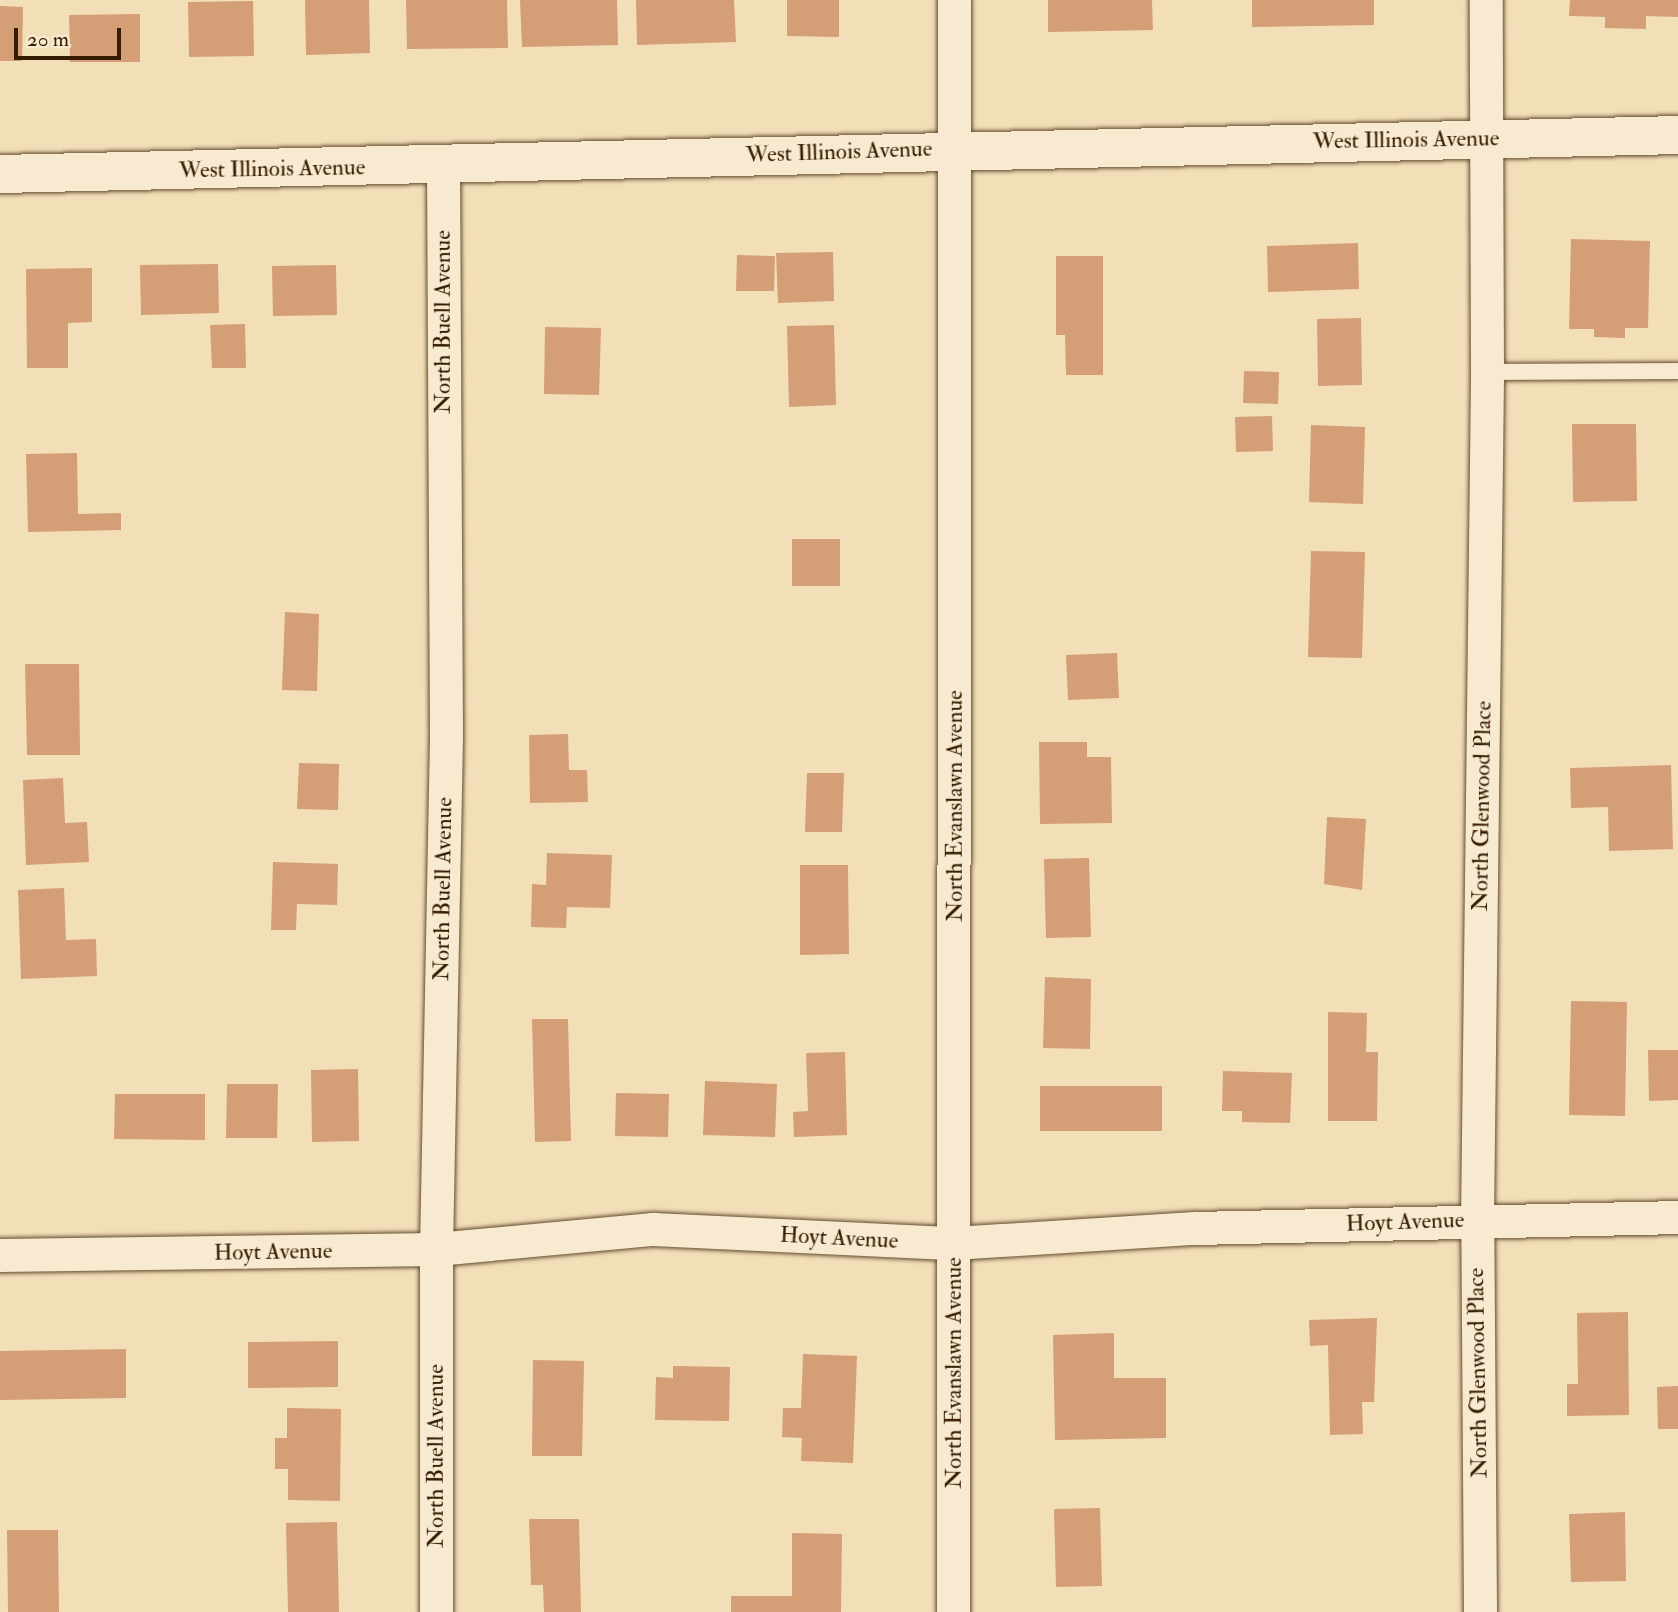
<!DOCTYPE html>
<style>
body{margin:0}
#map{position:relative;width:1678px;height:1612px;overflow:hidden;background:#f2dfb8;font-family:"IM FELL Double Pica",serif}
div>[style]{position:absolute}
.building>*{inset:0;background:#d49e77}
.roads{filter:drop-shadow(0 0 2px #644c2f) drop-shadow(0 0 2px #644c2f)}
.lane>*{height:16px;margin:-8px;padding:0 8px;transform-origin:8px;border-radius:8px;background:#f7ead1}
.street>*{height:33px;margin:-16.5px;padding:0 16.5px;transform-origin:16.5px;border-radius:16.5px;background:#f7ead1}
.secondary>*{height:38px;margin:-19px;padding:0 19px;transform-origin:19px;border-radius:19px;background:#f7ead1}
span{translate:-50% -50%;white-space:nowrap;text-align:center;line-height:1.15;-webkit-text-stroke:5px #f7ead1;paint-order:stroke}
.street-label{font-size:23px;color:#341b01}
.scale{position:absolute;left:14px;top:28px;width:107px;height:32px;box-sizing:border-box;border:4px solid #341b01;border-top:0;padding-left:9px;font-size:21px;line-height:24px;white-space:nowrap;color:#341b01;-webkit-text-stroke:5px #f7ead1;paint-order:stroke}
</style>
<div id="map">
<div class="building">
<i style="clip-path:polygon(305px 0,369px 0,370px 53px,306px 55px)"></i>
<i style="clip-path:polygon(406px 0,507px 0,508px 48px,407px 49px)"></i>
<i style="clip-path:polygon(520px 0,617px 0,618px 45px,522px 47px)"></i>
<i style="clip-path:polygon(636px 0,734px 0,736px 42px,637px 45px)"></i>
<i style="clip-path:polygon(787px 0,839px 0,839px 37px,787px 36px)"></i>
<i style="clip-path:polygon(1048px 0,1152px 0,1153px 30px,1048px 32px)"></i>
<i style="clip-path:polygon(1252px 0,1374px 0,1374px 25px,1252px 27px)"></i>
<i style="clip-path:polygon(1570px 0,1678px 0,1678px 17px,1646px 16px,1646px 29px,1605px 28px,1605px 17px,1569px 16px)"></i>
<i style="clip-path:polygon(253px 1px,254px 56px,189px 57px,188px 2px)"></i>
<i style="clip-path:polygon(0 6px,23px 7px,22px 61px,0 61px)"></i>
<i style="clip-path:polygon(140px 14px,140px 62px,70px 62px,69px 15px)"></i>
<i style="clip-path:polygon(1571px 239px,1650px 241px,1648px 328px,1625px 328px,1625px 338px,1594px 337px,1594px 329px,1569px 329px)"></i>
<i style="clip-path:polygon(1358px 243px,1359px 289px,1268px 292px,1267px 246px)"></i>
<i style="clip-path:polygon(833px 252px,834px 301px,778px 303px,776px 253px)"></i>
<i style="clip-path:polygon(737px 255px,775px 256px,774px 291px,736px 291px)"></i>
<i style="clip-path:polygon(1056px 256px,1103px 256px,1103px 375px,1066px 375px,1065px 335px,1056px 335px)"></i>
<i style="clip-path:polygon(218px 264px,219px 313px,141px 315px,140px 265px)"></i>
<i style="clip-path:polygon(336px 265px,337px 315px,273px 316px,272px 266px)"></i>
<i style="clip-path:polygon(92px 268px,92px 322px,68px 323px,68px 368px,27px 368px,26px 269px)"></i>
<i style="clip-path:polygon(1361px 318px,1362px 385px,1318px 386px,1317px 319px)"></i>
<i style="clip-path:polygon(245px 324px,246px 368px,212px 368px,210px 325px)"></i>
<i style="clip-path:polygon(834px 325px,836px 405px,789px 407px,787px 326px)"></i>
<i style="clip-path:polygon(545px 327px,601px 328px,599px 395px,544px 394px)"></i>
<i style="clip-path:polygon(1244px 371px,1279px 372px,1278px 404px,1243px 403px)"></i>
<i style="clip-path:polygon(1272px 416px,1273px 451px,1236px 452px,1235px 417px)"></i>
<i style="clip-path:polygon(1572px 424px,1636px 424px,1637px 501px,1573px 502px)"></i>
<i style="clip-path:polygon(1311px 425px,1365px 427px,1363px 504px,1309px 502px)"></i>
<i style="clip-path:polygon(77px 453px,78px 514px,121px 513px,121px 530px,28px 532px,26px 454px)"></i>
<i style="clip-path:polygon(792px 539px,840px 539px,840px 586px,792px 586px)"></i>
<i style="clip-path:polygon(1311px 551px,1365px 552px,1362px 658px,1308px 657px)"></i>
<i style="clip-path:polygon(285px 612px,319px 614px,317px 691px,282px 690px)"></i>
<i style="clip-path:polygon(1117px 653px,1119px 698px,1068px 700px,1066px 655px)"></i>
<i style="clip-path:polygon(25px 664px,79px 664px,80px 755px,27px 755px)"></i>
<i style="clip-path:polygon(568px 734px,569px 770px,587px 770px,588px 802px,530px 803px,529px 735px)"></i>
<i style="clip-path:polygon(1039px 742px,1087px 742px,1087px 757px,1111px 757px,1112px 823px,1040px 824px)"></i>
<i style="clip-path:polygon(299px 763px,339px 764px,338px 810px,297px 809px)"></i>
<i style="clip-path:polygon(1671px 765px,1673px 849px,1609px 851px,1608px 807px,1571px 808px,1570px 768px)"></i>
<i style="clip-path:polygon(807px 773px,844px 773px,842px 832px,805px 832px)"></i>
<i style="clip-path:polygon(63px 778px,65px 823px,87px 822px,89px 862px,26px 865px,23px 780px)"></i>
<i style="clip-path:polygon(1327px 817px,1366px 819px,1362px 890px,1324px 884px)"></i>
<i style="clip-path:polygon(547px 853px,612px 855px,610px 908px,567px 907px,566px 928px,531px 927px,532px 884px,546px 885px)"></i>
<i style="clip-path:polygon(1089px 858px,1091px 937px,1046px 938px,1044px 859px)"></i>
<i style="clip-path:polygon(273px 862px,338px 864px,337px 905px,297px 904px,296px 930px,271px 930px)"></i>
<i style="clip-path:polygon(800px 865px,848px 865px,849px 954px,800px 955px)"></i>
<i style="clip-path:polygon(64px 888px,66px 940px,96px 939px,97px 976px,21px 979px,18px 890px)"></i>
<i style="clip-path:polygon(1045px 977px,1091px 979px,1090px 1049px,1043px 1048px)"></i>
<i style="clip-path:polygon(1571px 1001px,1627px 1002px,1625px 1116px,1569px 1115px)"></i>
<i style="clip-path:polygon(1328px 1012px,1367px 1013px,1366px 1052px,1378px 1052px,1377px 1121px,1328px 1121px)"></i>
<i style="clip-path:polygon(532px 1019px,568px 1019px,571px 1141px,535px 1142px)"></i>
<i style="clip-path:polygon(1648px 1050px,1678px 1050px,1678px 1100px,1649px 1101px)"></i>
<i style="clip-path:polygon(845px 1052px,847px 1135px,794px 1137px,793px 1112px,808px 1111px,806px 1053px)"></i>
<i style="clip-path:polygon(358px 1069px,359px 1141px,312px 1142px,311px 1070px)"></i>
<i style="clip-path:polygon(1223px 1071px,1292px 1073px,1290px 1123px,1242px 1122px,1242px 1111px,1222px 1111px)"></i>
<i style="clip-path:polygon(705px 1081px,777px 1084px,775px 1137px,703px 1135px)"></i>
<i style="clip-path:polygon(227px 1084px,278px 1084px,277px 1138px,226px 1138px)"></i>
<i style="clip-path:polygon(1040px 1086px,1162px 1086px,1162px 1131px,1040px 1131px)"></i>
<i style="clip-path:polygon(616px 1093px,669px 1094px,668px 1137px,615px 1136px)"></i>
<i style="clip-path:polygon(115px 1094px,205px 1094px,205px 1140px,114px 1139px)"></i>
<i style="clip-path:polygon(1628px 1312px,1629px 1415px,1567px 1416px,1567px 1384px,1578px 1384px,1577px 1313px)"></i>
<i style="clip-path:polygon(1377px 1318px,1374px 1402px,1362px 1402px,1363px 1434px,1330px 1435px,1328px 1345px,1310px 1346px,1309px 1320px)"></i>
<i style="clip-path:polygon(1114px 1333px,1114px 1378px,1166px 1378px,1166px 1438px,1055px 1440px,1053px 1335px)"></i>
<i style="clip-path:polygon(338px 1341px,338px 1387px,248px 1388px,248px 1342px)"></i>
<i style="clip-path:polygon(126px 1349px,126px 1398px,0 1400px,0 1351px)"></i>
<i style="clip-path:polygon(803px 1354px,857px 1356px,853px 1463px,801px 1461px,802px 1438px,782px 1437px,783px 1408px,801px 1408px)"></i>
<i style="clip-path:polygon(533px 1360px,584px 1361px,582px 1456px,532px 1456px)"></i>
<i style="clip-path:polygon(673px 1366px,730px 1367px,729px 1421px,655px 1420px,656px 1377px,673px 1378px)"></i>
<i style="clip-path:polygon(1678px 1386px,1678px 1429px,1658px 1429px,1657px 1387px)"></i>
<i style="clip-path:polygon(287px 1408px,341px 1409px,340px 1501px,288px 1500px,288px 1469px,275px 1469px,275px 1438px,287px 1438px)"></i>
<i style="clip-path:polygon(1100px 1508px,1102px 1586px,1056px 1587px,1054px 1509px)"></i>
<i style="clip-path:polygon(1625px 1512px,1626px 1581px,1571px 1582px,1569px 1514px)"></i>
<i style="clip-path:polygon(529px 1519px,579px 1519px,581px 1612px,544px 1612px,543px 1585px,531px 1585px)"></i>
<i style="clip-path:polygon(337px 1522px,339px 1612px,288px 1612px,286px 1523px)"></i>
<i style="clip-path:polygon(7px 1530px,58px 1530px,59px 1612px,8px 1612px)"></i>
<i style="clip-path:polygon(792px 1533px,842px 1534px,841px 1612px,731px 1612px,731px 1596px,792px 1596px)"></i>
</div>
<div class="roads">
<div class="lane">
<i style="left:1487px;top:372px;width:191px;rotate:-0.3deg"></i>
</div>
<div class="street">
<i style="left:0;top:1255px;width:436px;rotate:-0.8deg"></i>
<i style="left:436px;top:1249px;width:218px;rotate:-5.3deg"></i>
<i style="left:653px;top:1229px;width:301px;rotate:2.7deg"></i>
<i style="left:954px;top:1243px;width:241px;rotate:-3.6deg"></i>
<i style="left:1195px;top:1228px;width:483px;rotate:-1.3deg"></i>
<i style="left:436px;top:1612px;width:363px;rotate:-90deg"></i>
<i style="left:436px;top:1249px;width:513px;rotate:-88.88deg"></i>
<i style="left:446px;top:736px;width:570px;rotate:-90.3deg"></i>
<i style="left:953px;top:1612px;width:1612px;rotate:-89.96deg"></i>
<i style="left:1480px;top:1612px;width:392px;rotate:-90.4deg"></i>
<i style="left:1477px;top:1220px;width:848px;rotate:-89.32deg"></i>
<i style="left:1487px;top:372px;width:372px;rotate:-90.2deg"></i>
</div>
<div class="secondary">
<i style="left:0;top:174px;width:1678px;rotate:-1.33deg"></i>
</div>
</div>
<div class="street-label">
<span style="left:1406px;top:140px;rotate:-1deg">West Illinois Avenue</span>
<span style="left:839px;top:152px;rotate:-2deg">West Illinois Avenue</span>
<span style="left:272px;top:169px;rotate:-1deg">West Illinois Avenue</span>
<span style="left:443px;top:322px;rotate:-90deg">North Buell Avenue</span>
<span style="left:955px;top:806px;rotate:-90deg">North Evanslawn Avenue</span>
<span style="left:1482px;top:806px;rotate:-89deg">North Glenwood Place</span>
<span style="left:443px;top:889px;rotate:-89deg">North Buell Avenue</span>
<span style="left:1405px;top:1222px;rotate:-2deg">Hoyt Avenue</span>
<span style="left:839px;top:1238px;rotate:3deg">Hoyt Avenue</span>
<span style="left:273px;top:1252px;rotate:-1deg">Hoyt Avenue</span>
<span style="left:954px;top:1373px;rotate:-90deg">North Evanslawn Avenue</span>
<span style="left:1478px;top:1373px;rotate:-91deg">North Glenwood Place</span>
<span style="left:436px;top:1456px;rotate:-90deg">North Buell Avenue</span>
</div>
<div class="scale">20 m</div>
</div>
